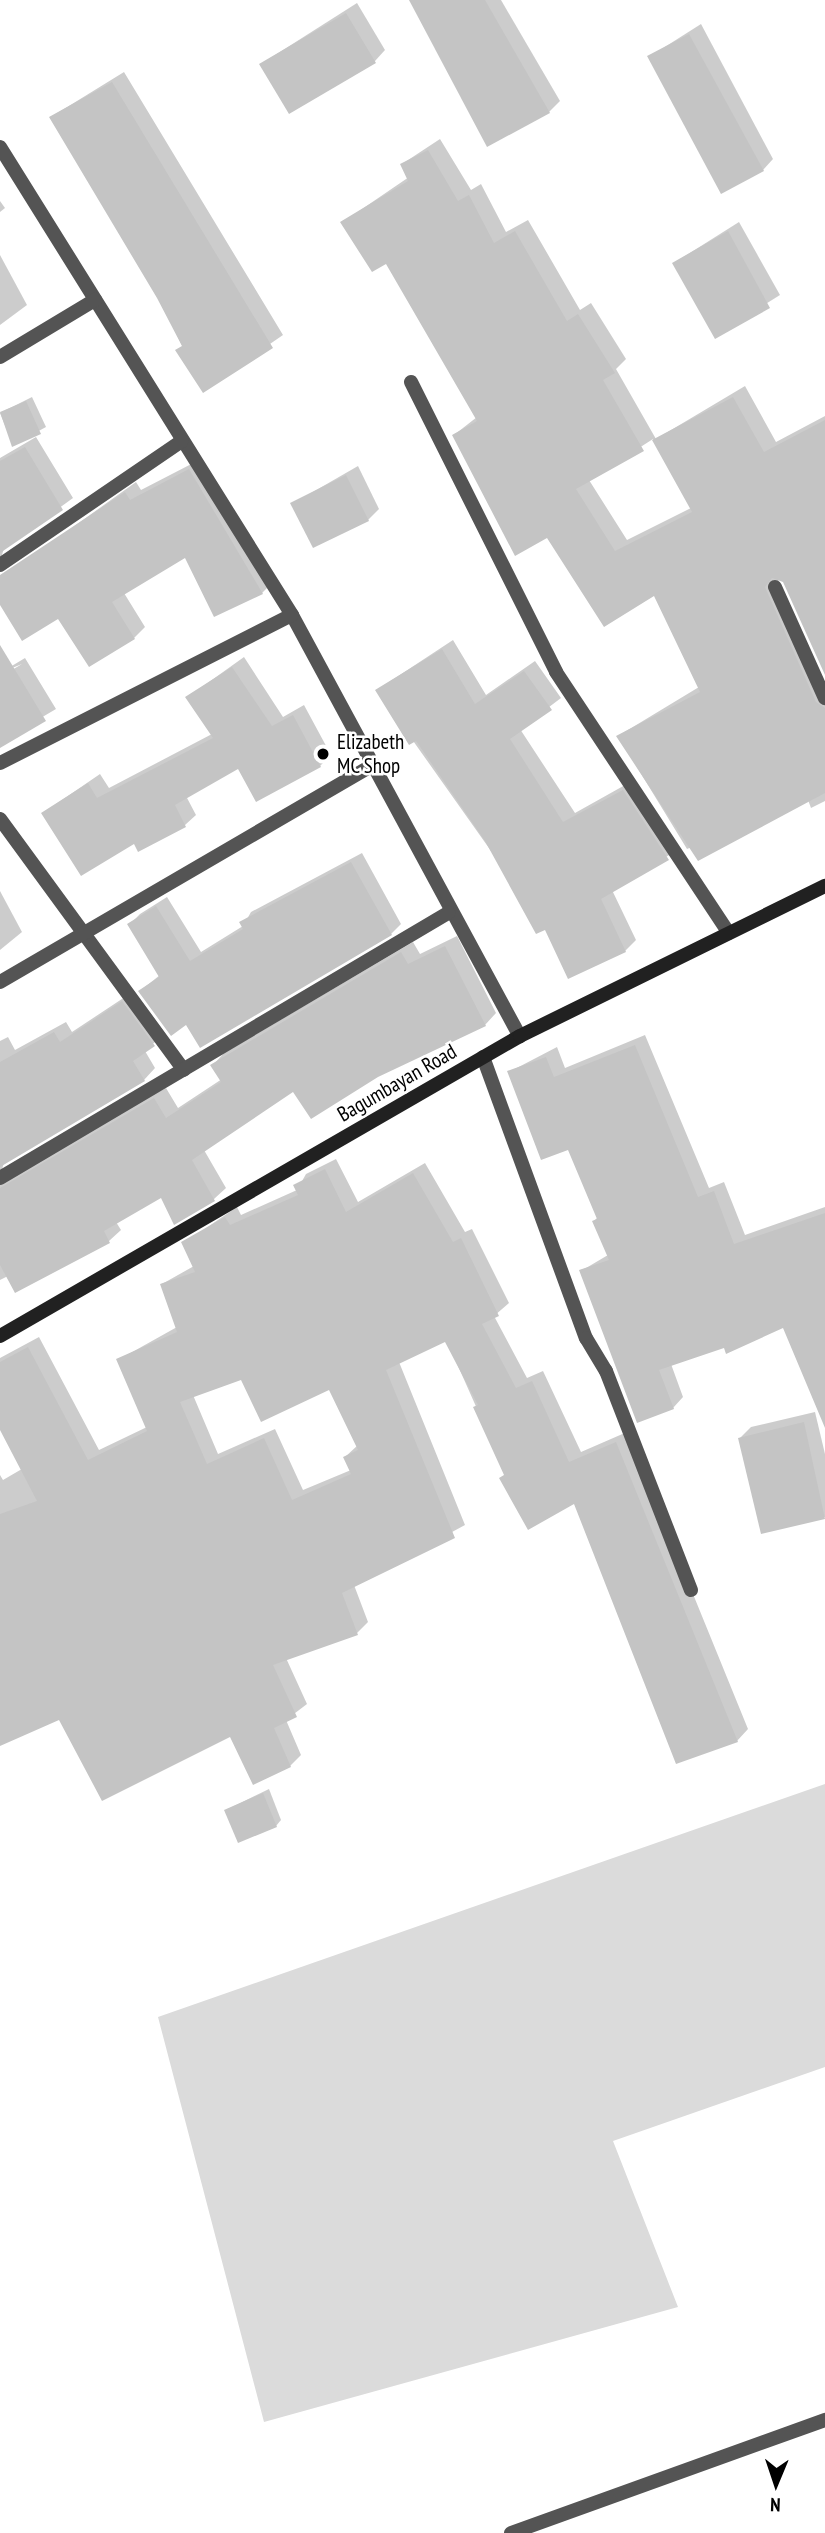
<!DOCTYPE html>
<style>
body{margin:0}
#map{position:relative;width:825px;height:2533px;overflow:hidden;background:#fff;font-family:"PT Sans Narrow",sans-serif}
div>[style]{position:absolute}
.green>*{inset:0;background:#dbdbdb}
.shadow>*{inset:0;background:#0003}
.building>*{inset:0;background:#c4c4c4}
.street>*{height:14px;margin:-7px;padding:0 7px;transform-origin:7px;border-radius:7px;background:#545454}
.secondary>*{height:14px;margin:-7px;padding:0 7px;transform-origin:7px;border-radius:7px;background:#212121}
.dots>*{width:19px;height:19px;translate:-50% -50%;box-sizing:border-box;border:4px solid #fff;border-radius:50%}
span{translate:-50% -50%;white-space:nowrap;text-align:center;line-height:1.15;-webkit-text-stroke:5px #fff;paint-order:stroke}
.poi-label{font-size:21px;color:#000}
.left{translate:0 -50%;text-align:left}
.street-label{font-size:21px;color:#000}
.north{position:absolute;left:741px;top:2449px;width:70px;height:70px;-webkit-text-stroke:5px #fff;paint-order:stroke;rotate:182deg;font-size:19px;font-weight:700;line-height:28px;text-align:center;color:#000}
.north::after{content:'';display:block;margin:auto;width:24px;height:32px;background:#000;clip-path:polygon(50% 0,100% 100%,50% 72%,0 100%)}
</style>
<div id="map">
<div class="green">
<i style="clip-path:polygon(825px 1784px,825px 2067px,613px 2141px,678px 2307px,264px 2422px,158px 2017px)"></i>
</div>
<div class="shadow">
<i style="clip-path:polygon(412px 0,501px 0,560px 101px,549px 112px)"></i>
<i style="clip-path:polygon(357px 3px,385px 50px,375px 61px,261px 64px)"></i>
<i style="clip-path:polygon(701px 24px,773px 159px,763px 170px,649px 57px)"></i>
<i style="clip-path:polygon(124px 72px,283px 335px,203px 390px,159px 297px,51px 117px)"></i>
<i style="clip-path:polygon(evenodd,440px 139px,471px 190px,481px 184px,506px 232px,528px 220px,580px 310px,591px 303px,626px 359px,616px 369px,656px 439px,745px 386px,776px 442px,825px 416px,825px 670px,785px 582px,778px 579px,825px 683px,825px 801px,811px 808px,808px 800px,687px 849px,618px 736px,699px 687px,655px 593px,548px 535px,454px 435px,477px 417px,387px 261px,343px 222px,409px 177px,402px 164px,440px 139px,653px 439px,691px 508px,627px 540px,589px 480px,653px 439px)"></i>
<i style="clip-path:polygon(0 201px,5px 208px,0 212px)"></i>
<i style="clip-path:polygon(739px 222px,780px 295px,715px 336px,674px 263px)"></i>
<i style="clip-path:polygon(0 255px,27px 305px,0 325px)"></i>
<i style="clip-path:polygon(32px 397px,46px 427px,13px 445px,0 413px)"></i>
<i style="clip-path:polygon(36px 437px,73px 498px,4px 548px,0 562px,0 458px)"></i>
<i style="clip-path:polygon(201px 459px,273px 582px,262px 593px,186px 556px,124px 593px,145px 627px,134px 638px,27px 560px,136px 482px,141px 490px)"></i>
<i style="clip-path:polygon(358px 466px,379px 509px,368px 520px,292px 504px)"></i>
<i style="clip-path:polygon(453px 640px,486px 695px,535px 661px,561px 698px,520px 729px,575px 813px,634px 780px,679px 849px,612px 890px,636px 940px,625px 951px,545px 927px,377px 690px)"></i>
<i style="clip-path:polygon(244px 657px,283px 717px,304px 705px,331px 755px,320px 766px,239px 767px,186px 796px,196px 815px,185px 825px,134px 841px,43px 813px,100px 774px,109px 788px,212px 734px,188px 697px)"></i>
<i style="clip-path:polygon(25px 658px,56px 709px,0 742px,0 677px,22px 664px,0 673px)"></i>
<i style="clip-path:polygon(362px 853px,401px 924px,391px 934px,186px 1023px,140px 991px,160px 975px,130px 924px,140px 914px,167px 897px,201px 952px,243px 926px,251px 912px)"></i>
<i style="clip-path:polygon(0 891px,22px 932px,0 950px)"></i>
<i style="clip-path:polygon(457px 936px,496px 1013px,485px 1025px,294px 1090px,204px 1150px,226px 1188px,214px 1199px,174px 1222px,162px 1195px,116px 1222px,121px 1230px,109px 1241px,16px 1291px,8px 1276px,0 1280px,0 1041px,8px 1037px,15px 1050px,66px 1022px,72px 1032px,134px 991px,165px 1033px,145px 1051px,155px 1068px,144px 1080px,4px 1162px,2px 1170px,166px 1088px,178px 1108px,222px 1079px,213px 1065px,224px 1053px,413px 942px,420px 954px)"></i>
<i style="clip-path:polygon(645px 1035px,709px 1188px,724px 1182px,745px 1235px,825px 1207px,825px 1387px,784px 1326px,671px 1364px,683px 1397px,673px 1408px,581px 1271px,608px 1255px,594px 1221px,598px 1217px,569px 1148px,509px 1072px,557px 1047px,565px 1068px)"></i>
<i style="clip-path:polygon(evenodd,336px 1159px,358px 1202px,425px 1163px,465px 1232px,472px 1229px,509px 1303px,494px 1316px,527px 1378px,543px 1371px,581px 1452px,627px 1432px,748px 1729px,737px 1741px,575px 1502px,506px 1474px,446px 1339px,399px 1362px,465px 1525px,354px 1585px,368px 1622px,357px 1633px,286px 1658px,307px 1704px,286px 1720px,301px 1755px,290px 1766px,231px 1734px,60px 1718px,0 1744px,0 1475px,3px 1480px,39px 1459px,0 1388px,0 1358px,39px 1337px,99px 1450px,147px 1427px,118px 1360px,177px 1327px,162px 1284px,194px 1266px,184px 1243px,237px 1207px,241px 1215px,297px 1190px,306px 1174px,336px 1159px,242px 1378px,330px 1387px,358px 1445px,345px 1457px,351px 1470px,303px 1490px,275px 1429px,218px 1454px,193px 1395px,242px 1378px)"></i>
<i style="clip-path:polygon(815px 1412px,825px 1454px,825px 1517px,762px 1532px,740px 1438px,751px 1427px)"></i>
<i style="clip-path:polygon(269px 1789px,281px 1820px,276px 1826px,226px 1810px)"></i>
</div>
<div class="building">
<i style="clip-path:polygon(409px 0,485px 0,550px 113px,487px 147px)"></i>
<i style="clip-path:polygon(346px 13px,376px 63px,289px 114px,259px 64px)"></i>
<i style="clip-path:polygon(689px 34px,764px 171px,721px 194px,647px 56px)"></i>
<i style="clip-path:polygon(112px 82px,273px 348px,203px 393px,175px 350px,182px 346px,157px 298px,49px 117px)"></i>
<i style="clip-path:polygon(428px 150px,458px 201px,469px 195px,494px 243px,515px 231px,567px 321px,578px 314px,615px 373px,603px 380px,644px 451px,576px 489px,615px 551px,692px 512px,652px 440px,733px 397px,764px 452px,825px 420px,825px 675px,783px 582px,772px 578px,765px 587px,816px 702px,825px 708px,825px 793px,698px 861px,616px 736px,700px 692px,654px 596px,604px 627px,547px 538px,515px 556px,452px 435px,477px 421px,386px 264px,372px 272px,340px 222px,408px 181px,400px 164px)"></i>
<i style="clip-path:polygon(728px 231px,770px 308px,715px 339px,672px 263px)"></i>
<i style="clip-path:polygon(26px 401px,41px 434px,12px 447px,0 412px)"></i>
<i style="clip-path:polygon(25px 447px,63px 510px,0 553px,0 461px)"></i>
<i style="clip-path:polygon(189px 469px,263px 594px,214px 617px,185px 558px,112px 602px,135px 639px,89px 667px,58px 619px,22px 641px,0 605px,0 575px,125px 492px,130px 500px)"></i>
<i style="clip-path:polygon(346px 475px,369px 521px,313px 548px,290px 503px)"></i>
<i style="clip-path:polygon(0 645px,46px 721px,0 748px)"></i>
<i style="clip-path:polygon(442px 649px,475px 704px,524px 671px,552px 710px,510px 739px,563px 822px,623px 790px,669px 860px,601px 899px,626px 952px,568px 979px,545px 930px,536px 934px,485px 841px,416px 741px,409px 745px,375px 690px)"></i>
<i style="clip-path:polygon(232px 667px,272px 726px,293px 715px,321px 767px,256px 802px,238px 769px,175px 805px,186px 827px,138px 852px,134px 844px,81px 876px,41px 813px,88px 783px,97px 798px,213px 738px,185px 697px)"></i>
<i style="clip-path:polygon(351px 862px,392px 935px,200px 1048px,186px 1025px,171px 1036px,138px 991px,159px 977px,127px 924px,156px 906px,190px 961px,243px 929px,239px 922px)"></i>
<i style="clip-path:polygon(445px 946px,486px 1026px,378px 1077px,311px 1119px,293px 1092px,192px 1160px,215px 1201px,174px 1225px,161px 1198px,104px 1231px,110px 1243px,15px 1293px,0 1265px,0 1188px,154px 1098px,166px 1118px,221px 1082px,210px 1065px,401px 952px,408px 964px)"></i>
<i style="clip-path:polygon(122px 1001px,155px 1046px,133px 1061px,145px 1081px,0 1167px,0 1062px,54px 1032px,60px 1042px)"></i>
<i style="clip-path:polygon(635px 1045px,698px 1197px,714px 1191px,734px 1244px,825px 1213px,825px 1428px,783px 1328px,726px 1354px,724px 1348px,659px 1370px,674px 1409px,637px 1423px,579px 1270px,609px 1260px,592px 1221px,597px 1219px,568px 1150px,541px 1160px,507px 1071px,546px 1057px,554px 1077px)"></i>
<i style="clip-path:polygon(evenodd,325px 1169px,346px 1212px,413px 1173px,453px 1242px,461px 1238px,499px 1316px,482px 1324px,516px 1388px,532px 1381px,569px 1462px,616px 1442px,738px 1742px,676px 1764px,574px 1504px,528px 1530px,499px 1478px,504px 1475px,473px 1407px,478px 1405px,445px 1342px,386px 1370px,455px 1538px,342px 1593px,358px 1635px,273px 1665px,297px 1717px,274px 1728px,291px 1767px,253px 1785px,230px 1737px,102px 1801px,59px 1720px,0 1746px,0 1514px,37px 1501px,0 1430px,0 1362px,28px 1347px,88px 1460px,147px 1431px,116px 1359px,177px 1332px,160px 1284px,195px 1272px,181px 1242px,225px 1217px,230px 1225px,298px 1195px,293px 1185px,325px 1169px,241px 1380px,261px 1422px,329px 1390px,358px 1450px,343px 1457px,351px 1474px,292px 1500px,264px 1438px,207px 1464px,180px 1402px,241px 1380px)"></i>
<i style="clip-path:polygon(804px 1422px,825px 1519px,761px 1534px,738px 1438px)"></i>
<i style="clip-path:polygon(263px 1793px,277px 1827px,238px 1843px,224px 1810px)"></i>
</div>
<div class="street">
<i style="left:0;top:147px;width:552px;rotate:58.04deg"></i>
<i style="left:292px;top:615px;width:479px;rotate:61.6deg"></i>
<i style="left:0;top:357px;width:111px;rotate:-31deg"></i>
<i style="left:411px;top:382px;width:324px;rotate:63.4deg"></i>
<i style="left:556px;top:672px;width:313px;rotate:56.5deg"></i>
<i style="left:0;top:565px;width:220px;rotate:-34.3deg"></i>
<i style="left:775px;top:587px;width:122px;rotate:65.8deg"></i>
<i style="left:0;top:763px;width:327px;rotate:-26.9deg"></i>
<i style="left:0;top:819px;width:311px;rotate:53.8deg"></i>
<i style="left:0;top:982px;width:429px;rotate:-30.2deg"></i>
<i style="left:483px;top:1057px;width:299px;rotate:69.9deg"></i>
<i style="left:586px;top:1338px;width:39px;rotate:59deg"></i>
<i style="left:606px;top:1371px;width:235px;rotate:68.8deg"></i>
<i style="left:0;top:1178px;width:521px;rotate:-30.61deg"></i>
<i style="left:511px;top:2533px;width:334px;rotate:-19.8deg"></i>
</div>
<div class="secondary">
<i style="left:0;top:1336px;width:600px;rotate:-29.98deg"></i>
<i style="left:520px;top:1036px;width:340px;rotate:-26.2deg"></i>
</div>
<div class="dots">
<i style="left:323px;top:754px;background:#000"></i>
</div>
<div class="poi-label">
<span class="left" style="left:337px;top:754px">Elizabeth<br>MC Shop</span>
</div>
<div class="street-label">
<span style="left:397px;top:1083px;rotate:-30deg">Bagumbayan Road</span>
</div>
<div class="north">N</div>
</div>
